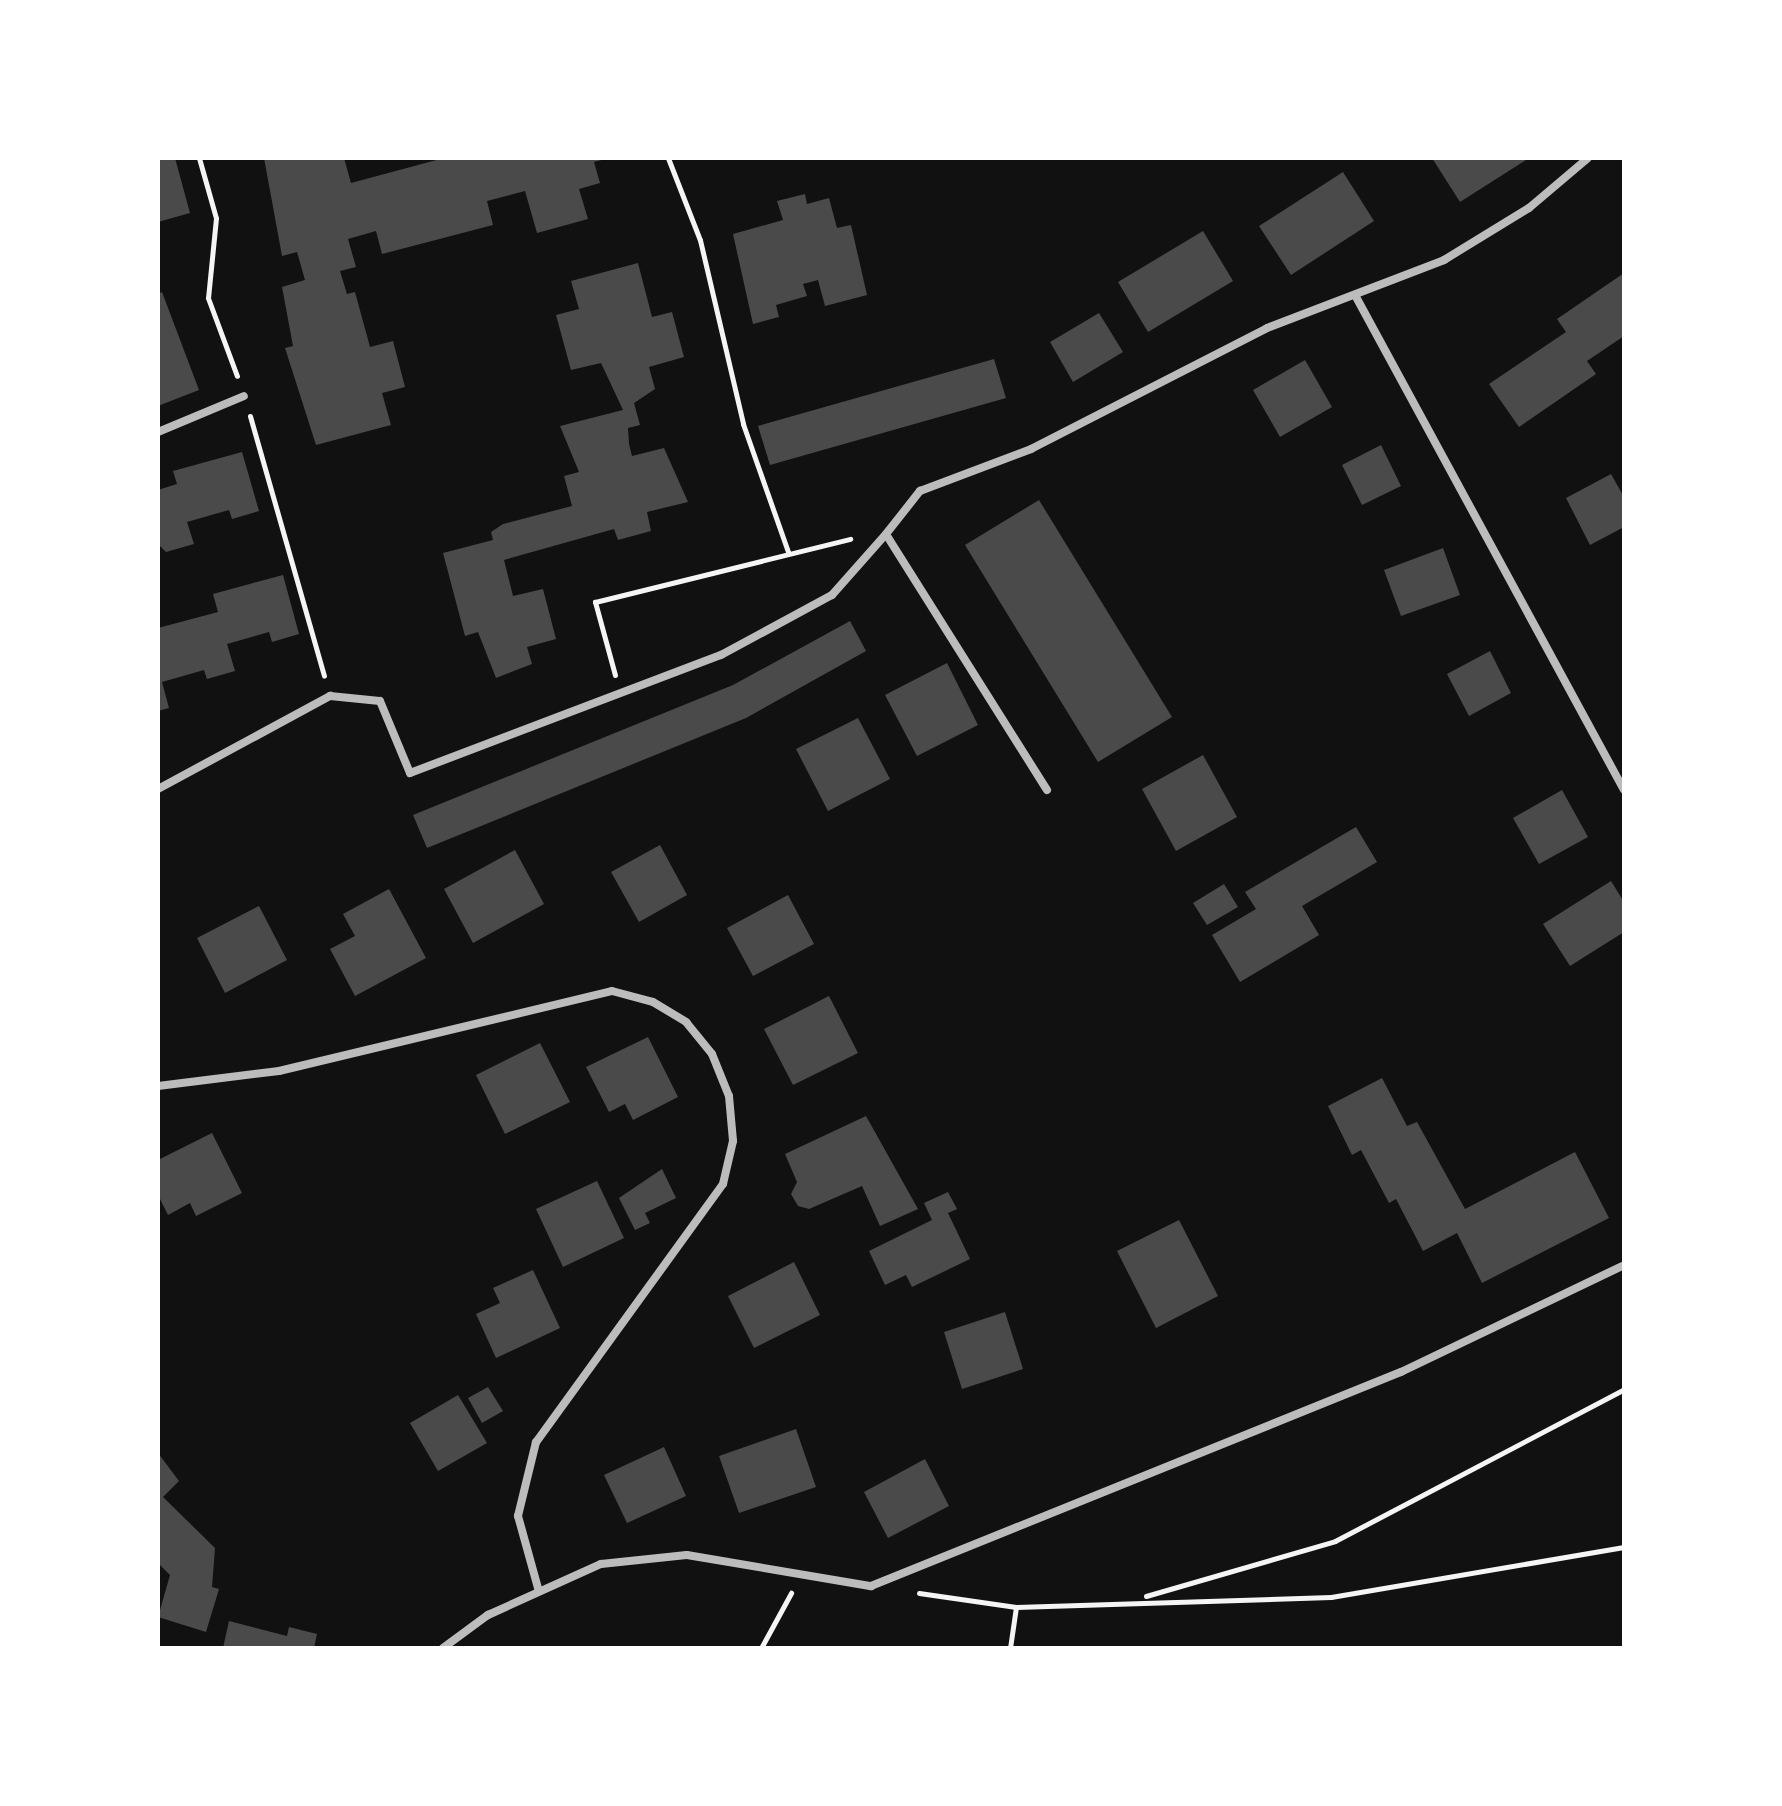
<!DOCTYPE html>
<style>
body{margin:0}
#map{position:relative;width:1782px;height:1806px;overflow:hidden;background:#111;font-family:Raleway,sans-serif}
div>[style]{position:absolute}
.building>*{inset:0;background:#4a4a4a}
.path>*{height:5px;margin:-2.5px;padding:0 2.5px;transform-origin:2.5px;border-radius:2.5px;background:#f5f5f5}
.minor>*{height:8px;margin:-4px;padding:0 4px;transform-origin:4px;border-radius:4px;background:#bcbcbc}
span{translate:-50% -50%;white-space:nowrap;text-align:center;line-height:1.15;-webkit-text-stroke:8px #fff;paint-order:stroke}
.frame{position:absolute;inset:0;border:160px solid #fff;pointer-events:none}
</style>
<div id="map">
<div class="building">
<i style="clip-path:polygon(158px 158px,175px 158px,190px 213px,158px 222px)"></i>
<i style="clip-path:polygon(264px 158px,344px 158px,351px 183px,444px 158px,605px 159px,594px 162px,600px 183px,579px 189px,588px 219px,537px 233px,525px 191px,487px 201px,493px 225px,382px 254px,376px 231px,348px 239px,356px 267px,340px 271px,347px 294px,355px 292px,370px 347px,393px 341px,405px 387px,382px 393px,391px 425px,316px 445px,285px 348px,293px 346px,282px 287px,305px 280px,297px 252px,282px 256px)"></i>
<i style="clip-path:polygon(1432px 158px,1529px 158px,1460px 202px)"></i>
<i style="clip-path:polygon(1343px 172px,1374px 221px,1291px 275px,1259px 226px)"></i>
<i style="clip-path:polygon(805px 194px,807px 204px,829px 198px,837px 228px,851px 225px,867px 295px,825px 306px,818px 280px,803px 284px,807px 296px,776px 305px,779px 317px,753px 324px,733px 234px,783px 220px,777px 201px)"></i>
<i style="clip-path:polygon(1203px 231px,1233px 281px,1148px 332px,1118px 282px)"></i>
<i style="clip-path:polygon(638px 263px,652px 317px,672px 312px,684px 357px,649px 367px,655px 389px,634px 403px,640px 425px,628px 428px,629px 444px,632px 456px,664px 448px,688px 502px,647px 512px,651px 531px,618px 540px,614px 529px,504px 560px,513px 596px,543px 589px,556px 639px,527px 647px,532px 664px,496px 678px,478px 632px,465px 636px,443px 553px,493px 540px,491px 532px,503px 524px,572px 506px,564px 476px,579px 472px,560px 426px,623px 410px,601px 363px,571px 370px,556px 315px,579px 309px,571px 281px)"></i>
<i style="clip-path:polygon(1624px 273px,1624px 336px,1587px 361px,1596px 374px,1519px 427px,1489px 384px,1566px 332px,1557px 319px)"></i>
<i style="clip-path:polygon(162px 292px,199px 390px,158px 406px,158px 294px)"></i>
<i style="clip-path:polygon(1099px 313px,1123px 352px,1073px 382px,1050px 342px)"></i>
<i style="clip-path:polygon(994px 359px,1006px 398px,770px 465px,758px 426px)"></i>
<i style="clip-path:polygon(1305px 360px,1332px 407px,1280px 437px,1253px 390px)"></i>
<i style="clip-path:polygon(1381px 445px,1401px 486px,1362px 505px,1342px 465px)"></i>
<i style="clip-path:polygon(242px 452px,259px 511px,232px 519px,229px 510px,187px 522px,194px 544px,166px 552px,158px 544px,158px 490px,177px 484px,173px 471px)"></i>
<i style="clip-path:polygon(1611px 474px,1624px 497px,1624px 527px,1590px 545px,1566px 498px)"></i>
<i style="clip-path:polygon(1039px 500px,1172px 717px,1098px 762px,965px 545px)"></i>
<i style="clip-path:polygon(1443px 548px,1460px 595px,1401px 616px,1384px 570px)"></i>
<i style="clip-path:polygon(283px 575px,299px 634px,272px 642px,269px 632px,227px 644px,235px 671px,207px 679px,204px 670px,162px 682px,169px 708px,158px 711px,158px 628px,218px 612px,213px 594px)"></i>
<i style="clip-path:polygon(850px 621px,866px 651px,746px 718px,427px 848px,413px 815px,733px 685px)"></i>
<i style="clip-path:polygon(1490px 651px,1511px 693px,1469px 716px,1447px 674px)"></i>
<i style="clip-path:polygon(947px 663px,978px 725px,917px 756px,885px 695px)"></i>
<i style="clip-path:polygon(858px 718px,890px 779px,828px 811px,796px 749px)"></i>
<i style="clip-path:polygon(1203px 755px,1237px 817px,1176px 851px,1142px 789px)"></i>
<i style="clip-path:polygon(1562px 790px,1588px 837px,1539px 864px,1513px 818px)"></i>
<i style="clip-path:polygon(1356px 827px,1377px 862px,1302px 906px,1319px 935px,1240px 982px,1212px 935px,1256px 909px,1245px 892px)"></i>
<i style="clip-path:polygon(660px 845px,687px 895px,639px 922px,611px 872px)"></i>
<i style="clip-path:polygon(515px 850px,544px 904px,473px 943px,444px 889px)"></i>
<i style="clip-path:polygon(1611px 881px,1624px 902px,1624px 932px,1570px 966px,1543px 924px)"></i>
<i style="clip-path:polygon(1224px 884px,1238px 907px,1207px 925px,1193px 903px)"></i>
<i style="clip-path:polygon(389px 889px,426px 958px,355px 996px,330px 949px,355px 936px,343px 914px)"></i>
<i style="clip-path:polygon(788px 895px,814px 944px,753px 976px,727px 928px)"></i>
<i style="clip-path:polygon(259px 906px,287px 960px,225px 993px,197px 938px)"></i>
<i style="clip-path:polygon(829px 996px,858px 1053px,793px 1085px,764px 1029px)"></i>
<i style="clip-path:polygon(648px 1037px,678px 1097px,633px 1120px,625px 1104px,609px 1112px,586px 1067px)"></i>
<i style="clip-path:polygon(540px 1043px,570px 1102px,505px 1134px,476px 1075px)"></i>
<i style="clip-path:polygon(1382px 1078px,1407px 1126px,1417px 1122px,1465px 1209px,1575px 1152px,1609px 1218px,1482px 1283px,1457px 1233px,1423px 1251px,1396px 1199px,1389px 1203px,1361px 1150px,1352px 1155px,1328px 1106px)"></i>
<i style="clip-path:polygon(866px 1116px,918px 1209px,880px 1226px,862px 1186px,809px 1209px,798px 1206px,791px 1194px,797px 1182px,785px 1154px)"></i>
<i style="clip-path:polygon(212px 1133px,242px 1193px,196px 1216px,190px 1203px,168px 1215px,158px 1195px,158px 1160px)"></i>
<i style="clip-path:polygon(662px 1169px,676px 1198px,645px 1213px,650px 1223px,635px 1230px,619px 1198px)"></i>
<i style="clip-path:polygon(597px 1181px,624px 1238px,563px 1267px,536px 1209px)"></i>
<i style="clip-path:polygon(948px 1192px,957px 1209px,948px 1213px,970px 1259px,912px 1287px,906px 1275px,885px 1285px,869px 1251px,932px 1220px,924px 1203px)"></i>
<i style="clip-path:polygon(1179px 1220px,1218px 1296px,1156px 1328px,1117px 1251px)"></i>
<i style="clip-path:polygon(794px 1262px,820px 1315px,754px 1348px,728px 1296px)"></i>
<i style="clip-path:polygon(533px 1270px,560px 1328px,496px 1358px,476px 1314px,500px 1303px,493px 1288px)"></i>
<i style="clip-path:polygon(1005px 1312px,1023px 1369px,962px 1389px,944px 1332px)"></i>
<i style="clip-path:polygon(488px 1387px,503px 1411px,482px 1423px,468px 1398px)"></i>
<i style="clip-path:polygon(458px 1395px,487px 1443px,438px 1471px,410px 1423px)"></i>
<i style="clip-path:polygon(796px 1429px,816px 1487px,739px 1513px,719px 1456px)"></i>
<i style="clip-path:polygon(664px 1447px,686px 1496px,627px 1523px,604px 1475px)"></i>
<i style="clip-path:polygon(158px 1453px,179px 1481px,163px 1497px,215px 1548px,212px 1587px,219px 1589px,206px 1632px,158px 1617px,170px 1575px,158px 1563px)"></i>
<i style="clip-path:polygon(925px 1459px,949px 1506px,888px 1538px,864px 1492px)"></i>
<i style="clip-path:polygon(229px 1621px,287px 1636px,289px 1627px,317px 1634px,314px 1648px,223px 1648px)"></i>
</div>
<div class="path">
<i style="left:199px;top:158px;width:62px;rotate:74.2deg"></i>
<i style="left:216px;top:218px;width:80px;rotate:95.7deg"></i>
<i style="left:208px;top:298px;width:83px;rotate:69.6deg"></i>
<i style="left:668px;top:158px;width:88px;rotate:68.7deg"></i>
<i style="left:700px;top:240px;width:189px;rotate:76.8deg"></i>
<i style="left:743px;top:424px;width:136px;rotate:70.6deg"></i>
<i style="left:250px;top:416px;width:270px;rotate:74.1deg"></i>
<i style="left:615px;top:675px;width:76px;rotate:-105.3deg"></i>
<i style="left:595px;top:602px;width:263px;rotate:-13.9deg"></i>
<i style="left:919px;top:1593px;width:98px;rotate:8.2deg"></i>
<i style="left:1016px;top:1607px;width:315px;rotate:-1.8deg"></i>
<i style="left:1331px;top:1597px;width:297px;rotate:-9.7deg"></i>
<i style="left:1146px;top:1596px;width:197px;rotate:-16.2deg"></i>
<i style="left:1335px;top:1541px;width:327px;rotate:-27.7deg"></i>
<i style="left:761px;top:1648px;width:63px;rotate:-61.4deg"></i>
<i style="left:1010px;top:1648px;width:41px;rotate:-81.7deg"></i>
</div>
<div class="minor">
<i style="left:1355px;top:295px;width:563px;rotate:61.48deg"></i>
<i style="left:158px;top:432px;width:93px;rotate:-22.7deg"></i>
<i style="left:158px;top:789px;width:196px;rotate:-28.4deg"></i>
<i style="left:330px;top:696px;width:50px;rotate:5.7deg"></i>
<i style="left:380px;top:701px;width:78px;rotate:67.4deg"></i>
<i style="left:410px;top:773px;width:333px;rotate:-20.8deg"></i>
<i style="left:721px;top:655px;width:126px;rotate:-28.4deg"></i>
<i style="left:832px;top:595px;width:81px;rotate:-48.5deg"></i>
<i style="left:1047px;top:790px;width:302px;rotate:-122.2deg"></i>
<i style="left:886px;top:534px;width:55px;rotate:-51.7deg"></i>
<i style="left:920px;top:491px;width:119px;rotate:-20.7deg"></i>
<i style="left:1031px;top:449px;width:265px;rotate:-27.1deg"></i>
<i style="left:1267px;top:328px;width:190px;rotate:-21deg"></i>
<i style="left:1444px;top:260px;width:100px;rotate:-31.5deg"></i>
<i style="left:1529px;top:208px;width:77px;rotate:-40.3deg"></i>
<i style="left:158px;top:1086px;width:122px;rotate:-7.1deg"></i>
<i style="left:279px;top:1071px;width:342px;rotate:-13.5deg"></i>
<i style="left:612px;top:991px;width:42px;rotate:15deg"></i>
<i style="left:653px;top:1002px;width:39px;rotate:31deg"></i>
<i style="left:686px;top:1022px;width:41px;rotate:50.9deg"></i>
<i style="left:712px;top:1054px;width:45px;rotate:68deg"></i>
<i style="left:729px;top:1096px;width:45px;rotate:84.9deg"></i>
<i style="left:733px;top:1141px;width:44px;rotate:103.1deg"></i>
<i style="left:723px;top:1184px;width:319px;rotate:125.9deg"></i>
<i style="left:536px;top:1442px;width:76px;rotate:103.7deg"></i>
<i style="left:518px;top:1516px;width:75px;rotate:74.5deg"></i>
<i style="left:443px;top:1648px;width:56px;rotate:-36.3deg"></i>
<i style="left:488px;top:1615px;width:124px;rotate:-24.3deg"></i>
<i style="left:601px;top:1564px;width:86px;rotate:-6deg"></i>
<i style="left:687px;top:1555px;width:187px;rotate:9.6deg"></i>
<i style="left:871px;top:1586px;width:572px;rotate:-21.99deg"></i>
<i style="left:1401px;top:1372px;width:247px;rotate:-25.6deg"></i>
</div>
<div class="frame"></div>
</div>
